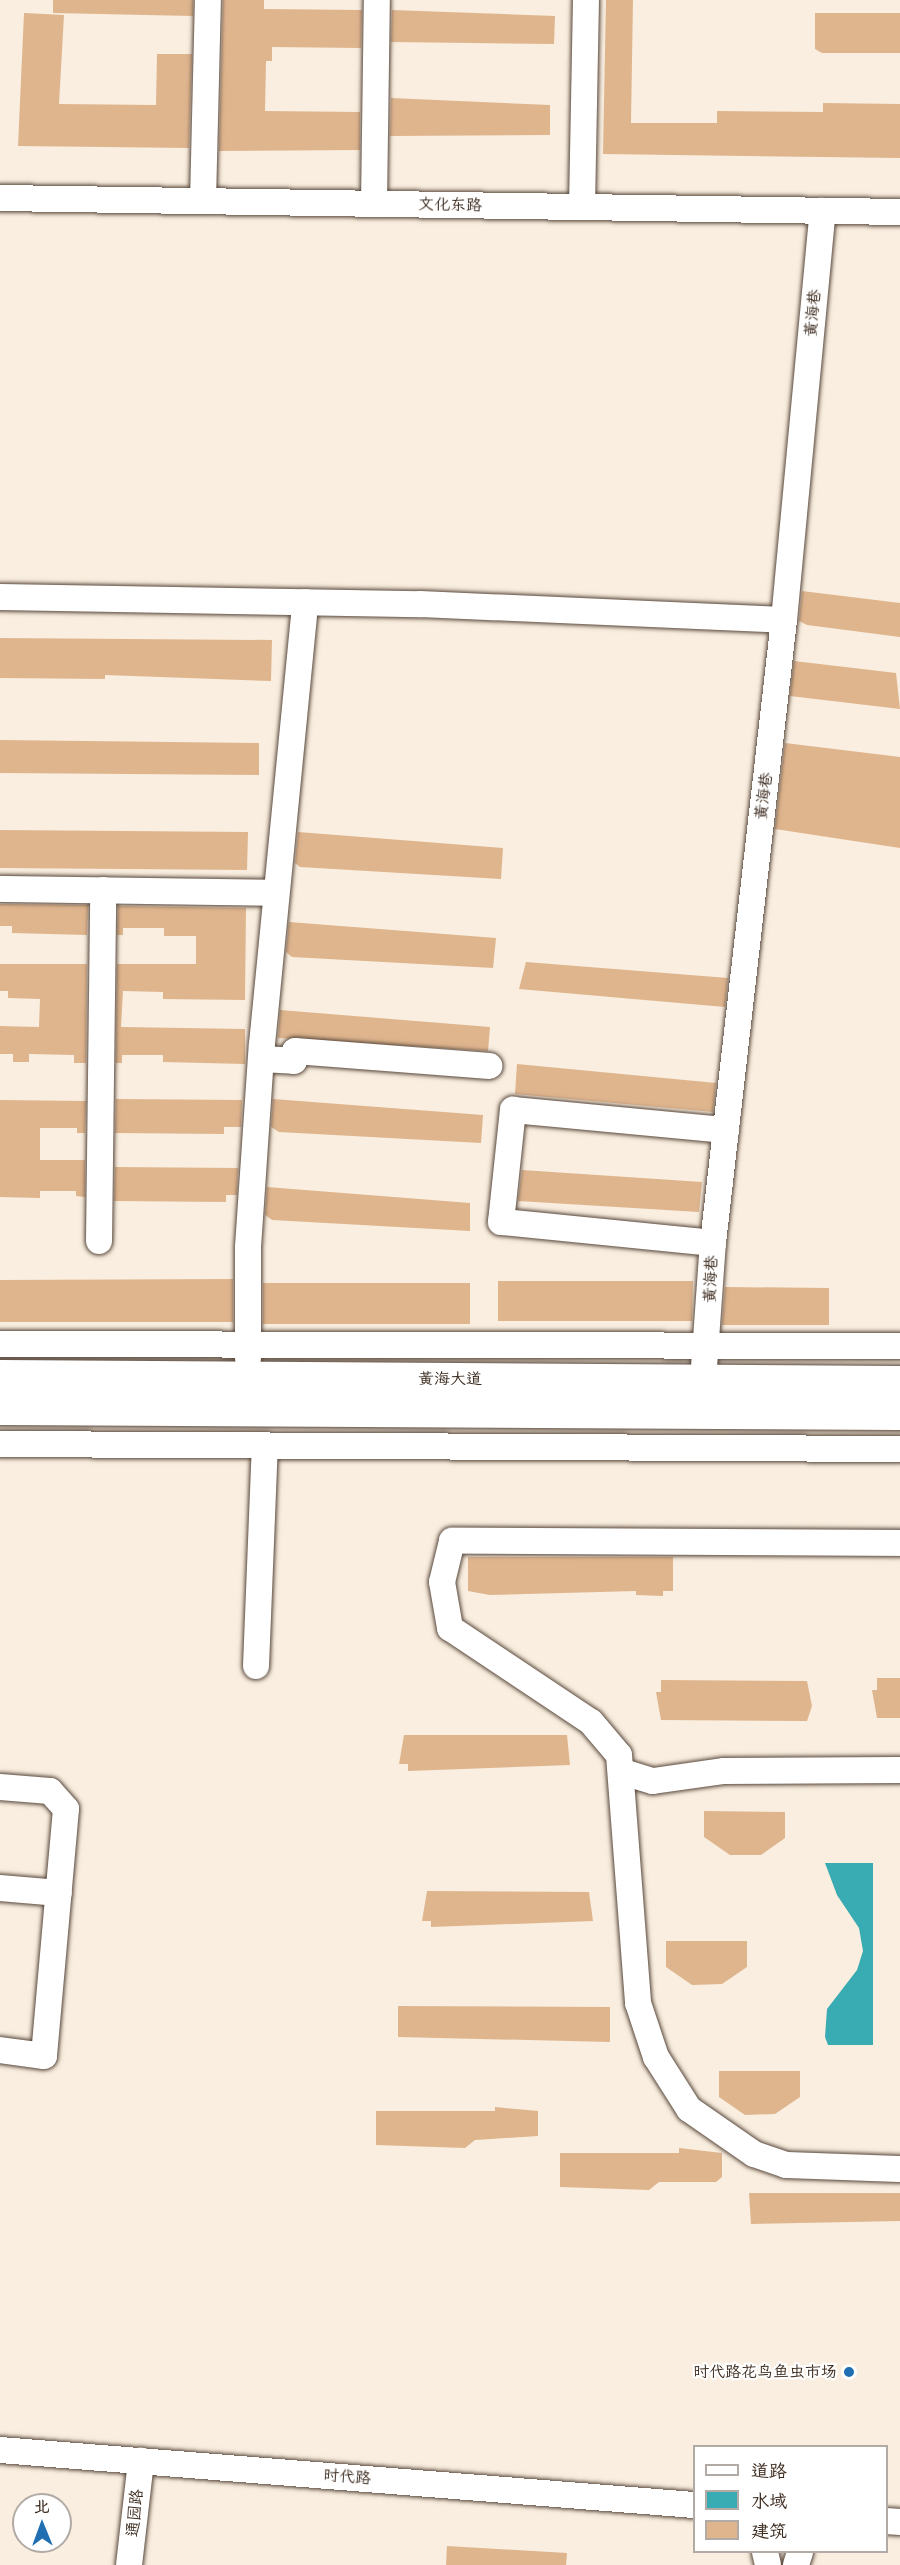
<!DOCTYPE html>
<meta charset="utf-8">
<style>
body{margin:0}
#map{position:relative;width:900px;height:2565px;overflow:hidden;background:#f9eedf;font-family:"Comic Neue","LXGW WenKai TC",sans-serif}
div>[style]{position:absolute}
.water>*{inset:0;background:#39abb3}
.building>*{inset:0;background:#dfb58e}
.roads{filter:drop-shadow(0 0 2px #58473b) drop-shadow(0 0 2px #58473b)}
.minor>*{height:26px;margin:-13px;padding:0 13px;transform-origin:13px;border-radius:13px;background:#fff}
.major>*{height:33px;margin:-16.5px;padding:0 16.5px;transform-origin:16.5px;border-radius:16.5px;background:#fff}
.dots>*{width:16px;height:16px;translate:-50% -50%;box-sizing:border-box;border:3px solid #fff;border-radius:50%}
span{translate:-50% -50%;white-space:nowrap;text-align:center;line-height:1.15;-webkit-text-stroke:4.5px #fff;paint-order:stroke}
.street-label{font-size:16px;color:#3b2a1e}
.poi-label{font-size:16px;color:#3b2a1e}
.right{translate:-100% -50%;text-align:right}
.legend{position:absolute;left:693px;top:2445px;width:195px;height:108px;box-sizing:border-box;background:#fff;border:2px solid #b1aaa5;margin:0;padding:8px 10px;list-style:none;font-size:18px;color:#3b2a1e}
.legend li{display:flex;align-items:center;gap:12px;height:30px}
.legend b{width:30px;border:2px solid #b1aaa5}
.north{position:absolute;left:12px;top:2493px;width:60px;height:60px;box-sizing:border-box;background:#fff;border:2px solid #b1aaa5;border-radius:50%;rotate:359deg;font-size:16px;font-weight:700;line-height:24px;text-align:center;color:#3b2a1e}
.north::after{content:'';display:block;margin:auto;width:21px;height:27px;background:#1f6fb2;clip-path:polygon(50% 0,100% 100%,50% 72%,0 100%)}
</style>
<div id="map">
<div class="water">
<i style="clip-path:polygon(825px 1863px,873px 1863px,873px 2045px,828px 2045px,825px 2037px,827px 2009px,857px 1970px,863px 1951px,859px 1928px,837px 1895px)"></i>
</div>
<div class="building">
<i style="clip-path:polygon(53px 0,193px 0,193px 16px,53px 13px)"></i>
<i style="clip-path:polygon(223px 0,264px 0,264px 9px,362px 10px,361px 48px,272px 47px,272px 61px,266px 61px,265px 111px,360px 112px,360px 150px,219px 151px)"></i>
<i style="clip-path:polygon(606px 0,633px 0,631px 123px,717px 123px,717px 111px,823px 112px,823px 103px,900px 104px,900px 158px,603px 154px)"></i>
<i style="clip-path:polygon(392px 10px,555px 16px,554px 44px,391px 42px)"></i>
<i style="clip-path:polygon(24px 13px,64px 15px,59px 104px,156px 105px,157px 54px,192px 54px,189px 148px,18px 146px)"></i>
<i style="clip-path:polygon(815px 13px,900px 13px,900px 53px,822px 53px,815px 49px)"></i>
<i style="clip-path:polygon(391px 98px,550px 105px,550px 135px,390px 136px)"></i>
<i style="clip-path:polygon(802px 591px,900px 603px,900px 637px,807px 625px,799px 621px)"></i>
<i style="clip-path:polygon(0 638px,272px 640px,271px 681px,105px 675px,105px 679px,0 678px)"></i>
<i style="clip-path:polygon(794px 661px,896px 673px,900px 709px,790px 696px)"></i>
<i style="clip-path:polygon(0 740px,259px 743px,259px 775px,0 773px)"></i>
<i style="clip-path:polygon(785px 743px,900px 757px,900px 848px,775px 829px)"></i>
<i style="clip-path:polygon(0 830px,248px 832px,247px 870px,0 868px)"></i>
<i style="clip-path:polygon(298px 832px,503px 848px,501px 879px,300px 867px,295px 863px)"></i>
<i style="clip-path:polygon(0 904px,88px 905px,87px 935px,12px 933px,12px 926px,0 926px)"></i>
<i style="clip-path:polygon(118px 906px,246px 908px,245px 1000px,163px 999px,163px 992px,123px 991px,121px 1027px,245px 1029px,245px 1064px,163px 1062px,163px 1055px,122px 1055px,122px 1063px,116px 1063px,117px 964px,196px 964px,196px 936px,164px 936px,164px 928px,123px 928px,123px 935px,117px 935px)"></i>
<i style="clip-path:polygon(289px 922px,496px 938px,493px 968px,292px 957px,286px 952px)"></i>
<i style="clip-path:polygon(526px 962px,728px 978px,725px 1007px,519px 989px)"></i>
<i style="clip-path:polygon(0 964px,87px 964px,86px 1063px,74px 1063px,74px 1055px,29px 1054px,29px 1062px,13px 1062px,13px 1054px,0 1054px,0 1026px,39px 1027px,40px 999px,8px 998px,8px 991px,0 991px)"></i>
<i style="clip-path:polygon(280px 1010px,490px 1027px,488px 1051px,278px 1038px)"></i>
<i style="clip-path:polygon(517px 1064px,716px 1083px,713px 1112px,515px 1094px)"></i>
<i style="clip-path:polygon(116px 1099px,242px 1100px,241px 1127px,224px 1127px,224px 1134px,115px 1133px)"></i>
<i style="clip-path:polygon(273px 1099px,483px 1115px,481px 1143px,279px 1132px,271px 1127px)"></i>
<i style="clip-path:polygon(0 1100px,86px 1101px,85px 1133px,77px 1133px,77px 1128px,40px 1128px,40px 1160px,85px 1160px,85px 1197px,76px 1196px,76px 1191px,40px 1191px,40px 1198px,0 1197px)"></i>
<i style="clip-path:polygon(115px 1167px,238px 1168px,237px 1195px,226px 1195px,226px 1202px,114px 1201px)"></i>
<i style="clip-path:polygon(522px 1170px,702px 1182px,699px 1212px,518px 1201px)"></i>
<i style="clip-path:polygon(267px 1187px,470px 1203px,470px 1231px,272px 1220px,265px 1215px)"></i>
<i style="clip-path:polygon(233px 1279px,233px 1322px,0 1322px,0 1280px)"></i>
<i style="clip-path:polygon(498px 1281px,693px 1281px,692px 1321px,498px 1321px)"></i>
<i style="clip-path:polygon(263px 1283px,470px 1283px,470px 1324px,263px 1324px)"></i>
<i style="clip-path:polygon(725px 1287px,829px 1288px,829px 1325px,722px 1325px)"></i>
<i style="clip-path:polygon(468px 1557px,673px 1557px,673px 1591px,663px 1591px,663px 1596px,636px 1595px,636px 1591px,490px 1595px,468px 1591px)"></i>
<i style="clip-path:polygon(877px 1678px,900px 1678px,900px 1718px,877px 1718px,872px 1690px,877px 1690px)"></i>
<i style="clip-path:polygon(661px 1680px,807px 1681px,812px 1706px,807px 1721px,661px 1720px,656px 1692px,661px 1692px)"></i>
<i style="clip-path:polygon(404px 1735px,567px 1735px,570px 1765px,408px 1771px,408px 1764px,399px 1764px)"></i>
<i style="clip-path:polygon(704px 1811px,785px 1812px,785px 1838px,761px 1855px,730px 1855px,704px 1837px)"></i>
<i style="clip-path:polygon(427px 1891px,589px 1892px,593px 1921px,431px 1927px,431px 1921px,422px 1921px)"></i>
<i style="clip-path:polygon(666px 1941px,747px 1941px,747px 1967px,722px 1984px,692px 1985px,666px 1967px)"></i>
<i style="clip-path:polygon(398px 2006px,610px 2007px,610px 2042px,398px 2037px)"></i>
<i style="clip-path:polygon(719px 2071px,800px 2071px,800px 2097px,775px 2114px,745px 2115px,719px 2097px)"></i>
<i style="clip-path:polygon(495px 2107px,538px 2111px,538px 2136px,475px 2140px,465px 2148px,376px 2145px,376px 2111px,495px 2111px)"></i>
<i style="clip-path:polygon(679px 2148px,722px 2153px,722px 2177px,716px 2182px,659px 2182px,649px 2190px,560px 2187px,560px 2153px,679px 2153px)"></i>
<i style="clip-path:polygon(749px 2193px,900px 2193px,900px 2221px,751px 2224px)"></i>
<i style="clip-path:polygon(447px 2546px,567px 2553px,566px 2565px,446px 2565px)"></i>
</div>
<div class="roads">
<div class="minor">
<i style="left:0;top:198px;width:900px;rotate:0.89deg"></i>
<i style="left:203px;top:201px;width:201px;rotate:-88.6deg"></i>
<i style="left:374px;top:204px;width:204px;rotate:-89.2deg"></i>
<i style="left:582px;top:207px;width:207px;rotate:-88.9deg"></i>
<i style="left:0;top:597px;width:420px;rotate:1deg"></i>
<i style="left:420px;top:604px;width:364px;rotate:2.5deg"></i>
<i style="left:0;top:889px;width:275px;rotate:0.8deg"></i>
<i style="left:261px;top:1059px;width:33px;rotate:3deg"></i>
<i style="left:294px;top:1061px;width:10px;rotate:-84deg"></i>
<i style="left:295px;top:1051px;width:195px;rotate:4.4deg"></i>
<i style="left:99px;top:1241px;width:351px;rotate:-89.3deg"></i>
<i style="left:713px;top:1243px;width:213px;rotate:-174.3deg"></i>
<i style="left:501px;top:1222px;width:113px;rotate:-83.9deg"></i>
<i style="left:513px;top:1110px;width:214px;rotate:5.4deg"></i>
<i style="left:0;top:1344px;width:900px;rotate:0.13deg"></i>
<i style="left:248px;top:1358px;width:111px;rotate:-90deg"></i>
<i style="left:248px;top:1247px;width:203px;rotate:-86.1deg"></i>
<i style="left:262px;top:1044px;width:444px;rotate:-84.4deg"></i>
<i style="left:703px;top:1381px;width:138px;rotate:-85.9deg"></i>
<i style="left:713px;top:1243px;width:627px;rotate:-83.5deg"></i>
<i style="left:784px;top:620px;width:411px;rotate:-84.6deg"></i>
<i style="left:0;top:1444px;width:900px;rotate:0.32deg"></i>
<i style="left:900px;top:1543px;width:448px;rotate:-179.7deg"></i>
<i style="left:452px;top:1541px;width:42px;rotate:103.7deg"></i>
<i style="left:442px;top:1582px;width:47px;rotate:80.1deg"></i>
<i style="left:450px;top:1628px;width:169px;rotate:33.7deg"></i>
<i style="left:591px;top:1722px;width:43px;rotate:49.7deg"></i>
<i style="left:619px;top:1755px;width:249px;rotate:85.6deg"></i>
<i style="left:638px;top:2003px;width:57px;rotate:71.6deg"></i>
<i style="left:656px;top:2057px;width:62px;rotate:57.6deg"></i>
<i style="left:689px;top:2109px;width:79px;rotate:34.7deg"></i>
<i style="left:754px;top:2154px;width:34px;rotate:19deg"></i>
<i style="left:786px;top:2165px;width:114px;rotate:2deg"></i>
<i style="left:256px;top:1666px;width:220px;rotate:-87.7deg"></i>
<i style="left:623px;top:1772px;width:31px;rotate:17deg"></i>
<i style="left:653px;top:1781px;width:72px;rotate:-8deg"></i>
<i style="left:724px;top:1771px;width:176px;rotate:-0.3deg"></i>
<i style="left:0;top:1787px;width:50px;rotate:4.6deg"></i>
<i style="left:50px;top:1791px;width:24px;rotate:48deg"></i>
<i style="left:66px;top:1809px;width:248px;rotate:95.1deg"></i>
<i style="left:44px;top:2056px;width:44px;rotate:-172.2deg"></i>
<i style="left:0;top:1888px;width:59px;rotate:4.8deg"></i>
<i style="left:0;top:2450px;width:696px;rotate:4.53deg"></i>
<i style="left:886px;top:2521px;width:14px;rotate:4deg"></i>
<i style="left:765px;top:2552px;width:13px;rotate:77deg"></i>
<i style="left:129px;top:2565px;width:105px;rotate:-83.4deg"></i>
<i style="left:796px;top:2565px;width:14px;rotate:-73deg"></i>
</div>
<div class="major">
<i style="left:0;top:1376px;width:900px;rotate:0.38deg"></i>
<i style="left:0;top:1408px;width:900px;rotate:0.32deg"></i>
</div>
</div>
<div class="dots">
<i style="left:849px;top:2372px;background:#1f6fb2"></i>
</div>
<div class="street-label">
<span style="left:450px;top:205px;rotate:1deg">文化东路</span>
<span style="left:813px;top:313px;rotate:-85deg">黄海巷</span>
<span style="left:764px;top:796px;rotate:-83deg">黄海巷</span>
<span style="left:711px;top:1279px;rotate:-88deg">黄海巷</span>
<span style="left:450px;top:1379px">黄海大道</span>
<span style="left:347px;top:2477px;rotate:4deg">时代路</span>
<span style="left:135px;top:2513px;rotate:-84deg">通园路</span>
</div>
<div class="poi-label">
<span class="right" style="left:837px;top:2372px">时代路花鸟鱼虫市场</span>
</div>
<ul class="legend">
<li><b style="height:8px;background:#fff"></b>道路</li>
<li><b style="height:16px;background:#39abb3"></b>水域</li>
<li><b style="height:16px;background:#dfb58e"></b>建筑</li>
</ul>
<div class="north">北</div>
</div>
